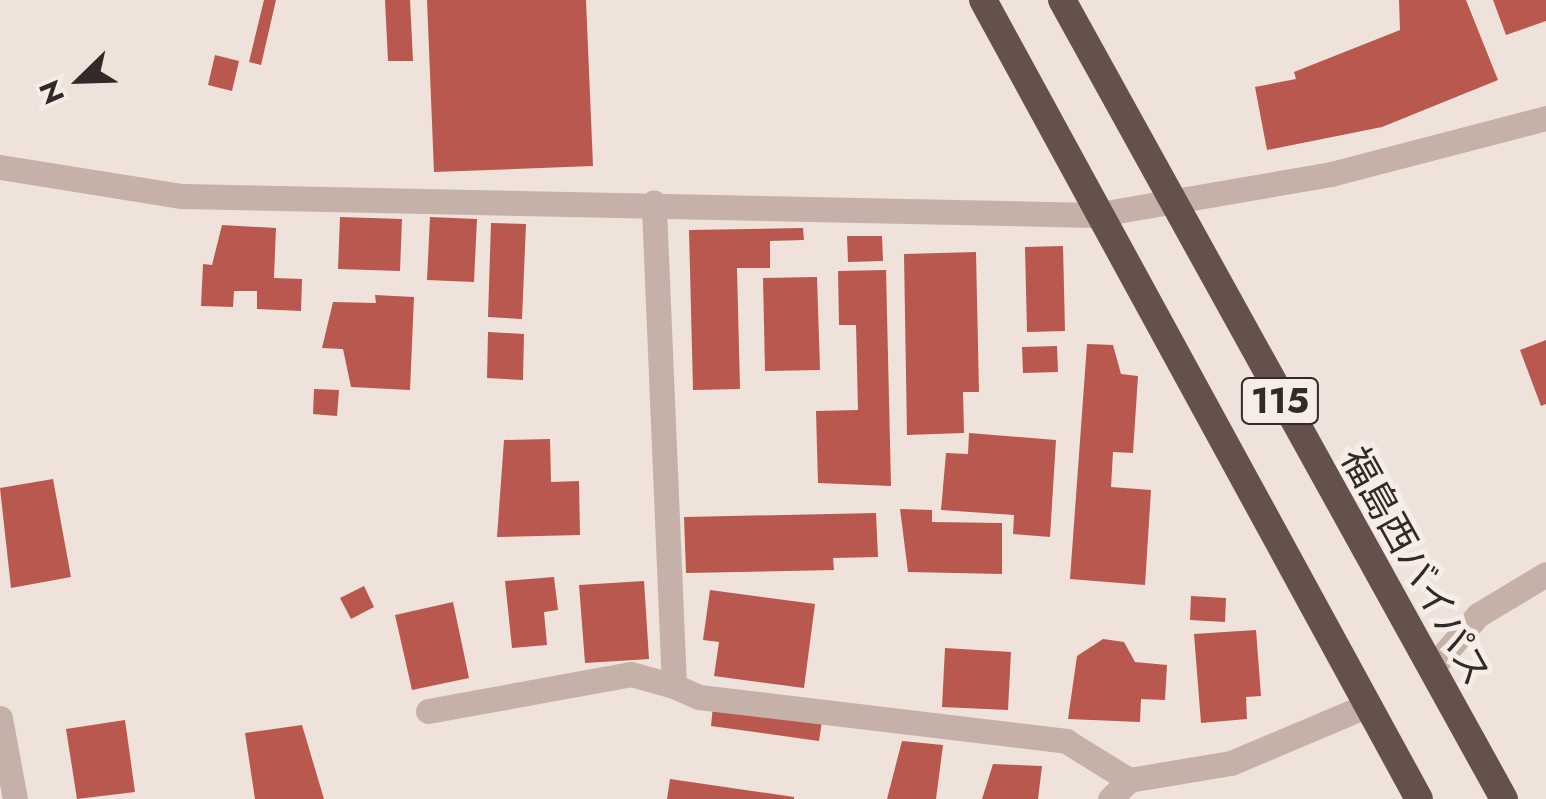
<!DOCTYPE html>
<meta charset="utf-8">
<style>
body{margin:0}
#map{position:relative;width:1546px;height:799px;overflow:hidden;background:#efe2db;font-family:Jost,"Noto Sans JP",sans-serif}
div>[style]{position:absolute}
.building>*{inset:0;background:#b9584e}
.minor>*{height:25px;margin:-12.5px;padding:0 12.5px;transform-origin:12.5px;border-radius:12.5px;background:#c5b1a8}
.trunk>*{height:28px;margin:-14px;padding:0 14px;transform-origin:14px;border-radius:14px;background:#64514c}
span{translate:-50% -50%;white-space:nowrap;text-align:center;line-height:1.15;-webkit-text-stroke:10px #f7ede7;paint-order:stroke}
.shield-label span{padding:2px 8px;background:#f7ede7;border:2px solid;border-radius:8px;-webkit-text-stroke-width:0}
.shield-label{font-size:35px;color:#332928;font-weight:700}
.street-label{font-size:38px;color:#332928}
.north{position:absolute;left:30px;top:30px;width:100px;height:100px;-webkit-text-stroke:8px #f7ede7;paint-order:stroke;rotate:247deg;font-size:28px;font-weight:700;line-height:40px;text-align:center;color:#332928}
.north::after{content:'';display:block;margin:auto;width:35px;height:45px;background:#332928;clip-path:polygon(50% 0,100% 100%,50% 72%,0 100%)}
</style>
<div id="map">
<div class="building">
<i style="clip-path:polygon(264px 0,276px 0,261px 65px,249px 62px)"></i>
<i style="clip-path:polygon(385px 0,410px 0,413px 61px,388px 61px)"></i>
<i style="clip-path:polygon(427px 0,586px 0,593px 166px,434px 172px)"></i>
<i style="clip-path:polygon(1399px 0,1466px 0,1498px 80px,1382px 127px,1267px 150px,1255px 87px,1296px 79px,1294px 72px,1400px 30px)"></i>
<i style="clip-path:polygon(1493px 0,1546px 0,1546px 21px,1506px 35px)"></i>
<i style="clip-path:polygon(215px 55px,239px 61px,232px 91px,208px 85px)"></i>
<i style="clip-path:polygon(340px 217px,402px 219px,400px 271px,338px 269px)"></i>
<i style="clip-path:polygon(430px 217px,477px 219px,474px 282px,427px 280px)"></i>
<i style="clip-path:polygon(491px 223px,526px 224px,522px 319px,488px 317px)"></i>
<i style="clip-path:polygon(222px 225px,276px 228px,274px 278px,302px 279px,301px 311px,257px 309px,257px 291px,234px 291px,233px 307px,201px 306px,203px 264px,212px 265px)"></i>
<i style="clip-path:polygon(803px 228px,804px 240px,770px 241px,770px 268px,737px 268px,740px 389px,693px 390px,689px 230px)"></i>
<i style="clip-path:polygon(847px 236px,882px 236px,883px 261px,848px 262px)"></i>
<i style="clip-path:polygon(1063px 246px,1065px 331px,1027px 332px,1025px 247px)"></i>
<i style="clip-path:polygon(976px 252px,979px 392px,963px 392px,964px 433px,907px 435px,904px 254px)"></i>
<i style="clip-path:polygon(886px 270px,891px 486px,818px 483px,816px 411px,858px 410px,856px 325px,839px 325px,838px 271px)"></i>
<i style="clip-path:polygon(817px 277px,820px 370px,765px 371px,763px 278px)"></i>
<i style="clip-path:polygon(375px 295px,414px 297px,410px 390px,351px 387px,343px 349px,322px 348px,333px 302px,376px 303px)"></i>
<i style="clip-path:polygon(488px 332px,524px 334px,523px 380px,487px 378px)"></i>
<i style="clip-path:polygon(1546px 340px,1546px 404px,1541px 406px,1520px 350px)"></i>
<i style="clip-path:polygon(1087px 344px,1113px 345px,1121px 374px,1138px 376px,1133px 453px,1113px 452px,1111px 487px,1151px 490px,1145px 585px,1070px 579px)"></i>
<i style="clip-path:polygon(1057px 346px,1058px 372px,1023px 373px,1022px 347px)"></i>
<i style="clip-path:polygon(314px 389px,339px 390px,337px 416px,313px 414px)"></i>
<i style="clip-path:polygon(969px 433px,1056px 440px,1050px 537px,1013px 534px,1014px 515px,941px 510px,946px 453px,968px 454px)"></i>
<i style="clip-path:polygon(550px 439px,551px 482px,579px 481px,580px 535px,497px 537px,504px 440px)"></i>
<i style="clip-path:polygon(53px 479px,71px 577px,11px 588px,0 488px)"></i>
<i style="clip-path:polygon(900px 509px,932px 510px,932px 522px,1002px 523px,1002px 574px,908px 572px)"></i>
<i style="clip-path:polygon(876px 513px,878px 557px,833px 558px,834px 570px,686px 573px,684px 517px)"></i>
<i style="clip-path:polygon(554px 577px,558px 610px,544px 612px,547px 645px,512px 648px,505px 581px)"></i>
<i style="clip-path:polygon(644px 581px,649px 659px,585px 663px,579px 585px)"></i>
<i style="clip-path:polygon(364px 586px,374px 607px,351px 619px,340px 598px)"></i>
<i style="clip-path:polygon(710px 590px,815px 604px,804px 688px,714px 676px,719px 642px,703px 640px)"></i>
<i style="clip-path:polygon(1191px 596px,1226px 598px,1225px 622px,1190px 620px)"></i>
<i style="clip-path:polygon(453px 602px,469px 678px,412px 690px,395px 615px)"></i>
<i style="clip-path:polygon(1256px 630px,1261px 696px,1246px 697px,1247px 719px,1201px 723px,1194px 634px)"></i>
<i style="clip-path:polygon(1103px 639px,1124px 642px,1135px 662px,1167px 665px,1165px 700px,1141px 699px,1140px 722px,1068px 719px,1077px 656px)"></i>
<i style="clip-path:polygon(945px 648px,1011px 652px,1008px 710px,942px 707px)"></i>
<i style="clip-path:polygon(713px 706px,822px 721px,819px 741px,711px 726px)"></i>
<i style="clip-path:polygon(125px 720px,135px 792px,77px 799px,66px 729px)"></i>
<i style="clip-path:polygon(302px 725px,324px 799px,255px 799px,245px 733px)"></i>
<i style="clip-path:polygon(902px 741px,943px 745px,936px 799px,887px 799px)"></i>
<i style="clip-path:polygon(993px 764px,1042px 766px,1038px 799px,982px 799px)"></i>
<i style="clip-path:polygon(670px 779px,794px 797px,794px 799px,667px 799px)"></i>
</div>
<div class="minor">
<i style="left:0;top:167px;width:184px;rotate:9.1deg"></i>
<i style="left:182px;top:196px;width:912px;rotate:1.19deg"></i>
<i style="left:1094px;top:215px;width:241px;rotate:-9.8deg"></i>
<i style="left:1331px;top:174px;width:222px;rotate:-14.6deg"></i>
<i style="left:1431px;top:669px;width:72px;rotate:-49deg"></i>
<i style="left:1478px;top:615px;width:79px;rotate:-31.1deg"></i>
<i style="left:674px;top:686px;width:27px;rotate:24deg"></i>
<i style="left:699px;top:697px;width:370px;rotate:6.8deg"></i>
<i style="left:1066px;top:741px;width:74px;rotate:31.8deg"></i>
<i style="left:428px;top:711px;width:206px;rotate:-10.3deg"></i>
<i style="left:631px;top:674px;width:45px;rotate:15.6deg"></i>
<i style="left:674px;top:686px;width:484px;rotate:-92.4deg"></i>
<i style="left:0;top:718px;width:82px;rotate:79.5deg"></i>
<i style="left:1110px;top:799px;width:27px;rotate:-45deg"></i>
<i style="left:1129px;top:780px;width:103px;rotate:-9.5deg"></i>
<i style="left:1231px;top:763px;width:149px;rotate:-22.9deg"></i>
</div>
<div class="trunk">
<i style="left:983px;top:0;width:910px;rotate:61.38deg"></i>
<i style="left:1062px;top:0;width:913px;rotate:61.05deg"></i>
</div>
<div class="shield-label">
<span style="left:1280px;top:401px">115</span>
</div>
<div class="street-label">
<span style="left:1416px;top:566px;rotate:61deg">福島西バイパス</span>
</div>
<div class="north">N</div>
</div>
